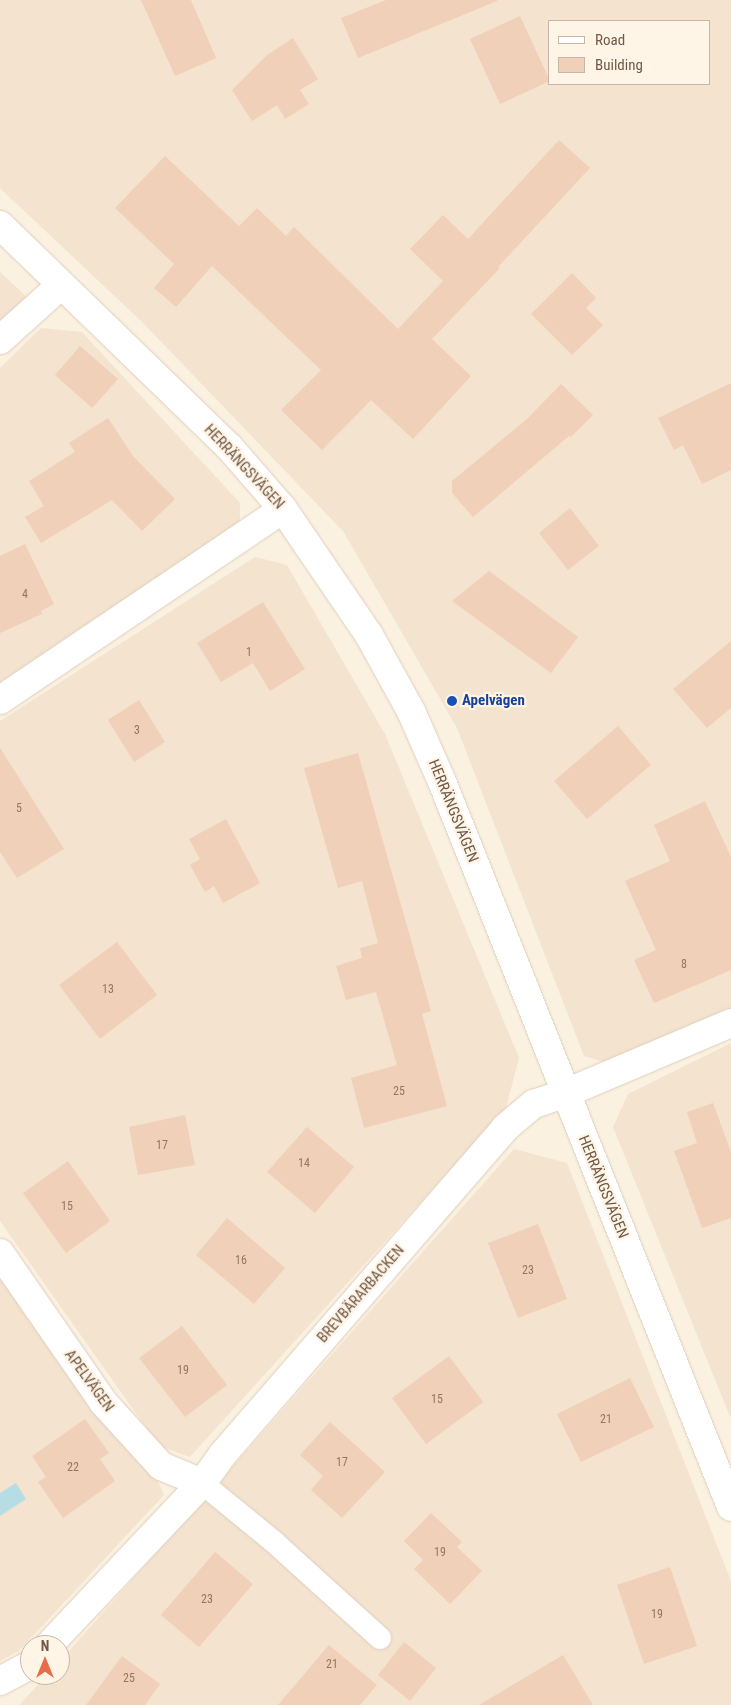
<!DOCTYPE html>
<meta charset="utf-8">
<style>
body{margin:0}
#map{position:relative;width:731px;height:1705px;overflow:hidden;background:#fbf1e0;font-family:"Roboto Condensed",sans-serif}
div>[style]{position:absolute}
.residential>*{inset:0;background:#f3e3cf}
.water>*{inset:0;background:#b6dce4}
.building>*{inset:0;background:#f0d0b8}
.roads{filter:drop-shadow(0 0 1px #dfcebc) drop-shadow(0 0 1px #dfcebc)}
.service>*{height:22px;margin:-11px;padding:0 11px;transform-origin:11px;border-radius:11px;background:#fff}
.minor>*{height:28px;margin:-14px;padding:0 14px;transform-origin:14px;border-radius:14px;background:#fff}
.tertiary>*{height:28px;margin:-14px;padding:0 14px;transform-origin:14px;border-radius:14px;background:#fff}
.dots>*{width:14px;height:14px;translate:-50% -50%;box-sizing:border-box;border:2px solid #fff5e6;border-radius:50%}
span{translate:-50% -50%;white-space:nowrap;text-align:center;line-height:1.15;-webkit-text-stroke:4.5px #fff5e6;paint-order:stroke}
.number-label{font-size:12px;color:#917664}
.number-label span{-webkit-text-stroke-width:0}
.street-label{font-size:15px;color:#715848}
.transit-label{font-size:15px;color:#164399;font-weight:700}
.left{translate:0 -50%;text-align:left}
.legend{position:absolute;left:548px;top:20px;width:162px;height:65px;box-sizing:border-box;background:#fff5e6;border:1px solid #c6b6a7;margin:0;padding:6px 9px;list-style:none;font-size:15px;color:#715848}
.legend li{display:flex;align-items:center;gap:10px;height:25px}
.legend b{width:25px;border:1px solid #c6b6a7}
.north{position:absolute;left:20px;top:1635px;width:50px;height:50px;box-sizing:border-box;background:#fff5e6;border:1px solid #c6b6a7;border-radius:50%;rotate:0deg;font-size:14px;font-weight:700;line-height:20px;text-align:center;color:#715848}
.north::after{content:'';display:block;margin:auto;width:18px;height:22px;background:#e36e47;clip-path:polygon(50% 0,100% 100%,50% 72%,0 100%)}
</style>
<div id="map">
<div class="residential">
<i style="clip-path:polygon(evenodd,0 0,731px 0,731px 1012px,607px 1063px,584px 1056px,457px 728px,343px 531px,142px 322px,0 188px,0 0,550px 21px,710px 21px,710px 84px,550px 84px,550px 21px)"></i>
<i style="clip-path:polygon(0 272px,29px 299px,0 327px)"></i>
<i style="clip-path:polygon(41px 328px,82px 332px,240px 503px,240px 523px,0 685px,0 368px)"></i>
<i style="clip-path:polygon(255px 557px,287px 565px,385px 734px,519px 1058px,506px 1108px,190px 1457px,159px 1446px,0 1221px,0 721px)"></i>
<i style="clip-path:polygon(731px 1043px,731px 1419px,613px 1127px,628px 1094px)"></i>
<i style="clip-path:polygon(514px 1149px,567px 1163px,731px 1581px,731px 1705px,19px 1705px,47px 1675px,60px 1675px,60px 1661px)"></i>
<i style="clip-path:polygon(0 1276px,154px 1473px,164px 1495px,19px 1651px,0 1661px)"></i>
</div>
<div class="water">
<i style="clip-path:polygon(16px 1483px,26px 1499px,0 1516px,0 1493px)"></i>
</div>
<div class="building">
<i style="clip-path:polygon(141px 0,191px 0,216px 58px,175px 76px)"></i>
<i style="clip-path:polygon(386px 0,497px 0,497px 1px,358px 58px,341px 18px)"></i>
<i style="clip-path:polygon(520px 16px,550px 81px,500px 104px,470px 39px)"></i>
<i style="clip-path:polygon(293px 38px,318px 79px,300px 90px,309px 104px,285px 119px,277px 105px,252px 121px,232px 90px,267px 55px)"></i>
<i style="clip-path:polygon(559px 140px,590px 168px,498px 267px,500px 268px,432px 339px,471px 376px,413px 439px,371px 400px,322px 450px,281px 410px,321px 370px,212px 266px,176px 307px,154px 288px,174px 264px,115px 208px,165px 156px,239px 226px,257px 208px,286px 236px,294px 227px,398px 329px,443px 281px,410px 249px,443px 215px,468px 239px)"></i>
<i style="clip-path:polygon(572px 273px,596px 298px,586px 308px,603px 325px,572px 355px,531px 314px)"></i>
<i style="clip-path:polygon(80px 346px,118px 379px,92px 408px,55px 375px)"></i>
<i style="clip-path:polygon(731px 383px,731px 470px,702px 484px,683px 445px,674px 450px,658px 418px)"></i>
<i style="clip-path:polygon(561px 384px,593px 415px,571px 437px,569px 436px,473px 517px,452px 493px,452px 481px,527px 419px)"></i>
<i style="clip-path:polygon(108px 418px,133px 456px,175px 499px,142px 531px,112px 500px,41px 543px,25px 517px,44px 506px,29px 481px,75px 452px,69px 443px)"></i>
<i style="clip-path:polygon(570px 508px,599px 546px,568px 570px,539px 533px)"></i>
<i style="clip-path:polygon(25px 544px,54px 604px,41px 611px,42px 614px,0 633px,0 556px)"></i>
<i style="clip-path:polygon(489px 571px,578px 637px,551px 673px,452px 601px)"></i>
<i style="clip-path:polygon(263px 602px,305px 669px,270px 691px,253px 663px,221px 682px,197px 643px)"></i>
<i style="clip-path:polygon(731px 641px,731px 708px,707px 728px,673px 689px)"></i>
<i style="clip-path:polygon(139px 700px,165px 742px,134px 762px,108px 720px)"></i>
<i style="clip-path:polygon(618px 726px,651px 765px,587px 819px,554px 781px)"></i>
<i style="clip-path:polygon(0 748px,64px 849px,17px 878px,0 852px)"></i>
<i style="clip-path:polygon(358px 753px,431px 1011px,422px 1014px,447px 1106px,364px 1128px,351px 1078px,397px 1065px,376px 992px,346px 1000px,336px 966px,362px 958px,360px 948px,378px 943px,362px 881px,338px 888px,304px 768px)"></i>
<i style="clip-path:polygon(705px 801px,731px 857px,731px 970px,654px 1003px,634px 960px,656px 950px,625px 881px,670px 861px,654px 825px)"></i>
<i style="clip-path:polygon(226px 819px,260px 883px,223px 903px,214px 886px,205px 892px,190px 865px,200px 859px,189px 839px)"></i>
<i style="clip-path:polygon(117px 942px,157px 995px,100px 1039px,59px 985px)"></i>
<i style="clip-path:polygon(713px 1103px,731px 1152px,731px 1218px,702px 1228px,674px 1151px,697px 1143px,687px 1112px)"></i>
<i style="clip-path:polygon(185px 1115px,195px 1165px,138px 1175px,129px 1127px)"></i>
<i style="clip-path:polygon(307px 1127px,354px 1167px,315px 1213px,267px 1172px)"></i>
<i style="clip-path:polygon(68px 1161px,110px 1221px,66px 1253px,23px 1193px)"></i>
<i style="clip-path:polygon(227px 1218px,285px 1268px,254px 1304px,196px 1255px)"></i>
<i style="clip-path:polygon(538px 1224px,567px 1299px,518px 1318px,488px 1243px)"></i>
<i style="clip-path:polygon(182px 1326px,227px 1385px,185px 1417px,139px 1358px)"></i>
<i style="clip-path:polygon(449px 1356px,483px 1402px,426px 1444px,392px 1398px)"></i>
<i style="clip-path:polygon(630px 1378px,654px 1427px,581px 1462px,557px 1414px)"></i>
<i style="clip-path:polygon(85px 1419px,109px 1453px,100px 1459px,115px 1481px,63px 1518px,38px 1482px,46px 1477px,32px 1456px)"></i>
<i style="clip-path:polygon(330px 1422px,385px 1472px,342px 1518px,311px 1490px,323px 1476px,300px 1455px)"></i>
<i style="clip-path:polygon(431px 1513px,462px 1542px,457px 1547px,482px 1571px,450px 1604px,414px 1569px,423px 1560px,404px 1541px)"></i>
<i style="clip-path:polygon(215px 1552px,253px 1584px,199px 1647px,161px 1615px)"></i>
<i style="clip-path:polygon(670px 1567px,697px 1646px,644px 1664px,617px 1585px)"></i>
<i style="clip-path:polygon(404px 1642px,436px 1668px,410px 1701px,378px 1675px)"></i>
<i style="clip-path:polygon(329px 1645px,377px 1685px,360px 1705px,278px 1705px)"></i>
<i style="clip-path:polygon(563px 1655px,593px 1705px,479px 1705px)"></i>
<i style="clip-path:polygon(122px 1656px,160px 1684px,145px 1705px,86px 1705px)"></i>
</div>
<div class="roads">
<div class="service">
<i style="left:202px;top:1483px;width:93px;rotate:39.3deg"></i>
<i style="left:274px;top:1542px;width:143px;rotate:42.2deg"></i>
</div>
<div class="minor">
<i style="left:0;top:340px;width:82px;rotate:-42deg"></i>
<i style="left:0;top:700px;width:341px;rotate:-34deg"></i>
<i style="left:0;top:1253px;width:181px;rotate:55.3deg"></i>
<i style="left:103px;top:1402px;width:86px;rotate:47.8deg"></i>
<i style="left:161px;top:1466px;width:44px;rotate:22.5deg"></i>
<i style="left:49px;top:1645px;width:223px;rotate:-46.6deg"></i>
<i style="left:202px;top:1483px;width:36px;rotate:-54deg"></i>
<i style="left:223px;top:1454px;width:431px;rotate:-49.1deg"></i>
<i style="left:505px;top:1128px;width:38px;rotate:-40deg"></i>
<i style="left:534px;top:1104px;width:34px;rotate:-19deg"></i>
<i style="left:566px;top:1093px;width:179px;rotate:-23deg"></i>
<i style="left:0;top:1681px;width:34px;rotate:-28deg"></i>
</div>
<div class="tertiary">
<i style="left:0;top:225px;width:320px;rotate:44.1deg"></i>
<i style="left:230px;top:448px;width:81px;rotate:49deg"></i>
<i style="left:283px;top:509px;width:153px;rotate:55.7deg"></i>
<i style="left:369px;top:635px;width:87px;rotate:61.1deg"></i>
<i style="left:411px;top:711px;width:80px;rotate:66.3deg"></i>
<i style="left:443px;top:784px;width:778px;rotate:68.28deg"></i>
</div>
</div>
<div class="dots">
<i style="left:452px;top:701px;background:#1a4fb4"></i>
</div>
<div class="number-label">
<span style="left:25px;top:595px">4</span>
<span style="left:249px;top:653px">1</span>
<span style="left:137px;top:731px">3</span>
<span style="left:19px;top:809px">5</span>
<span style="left:684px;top:965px">8</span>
<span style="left:108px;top:990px">13</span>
<span style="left:399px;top:1092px">25</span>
<span style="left:162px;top:1146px">17</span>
<span style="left:304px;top:1164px">14</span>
<span style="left:67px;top:1207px">15</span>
<span style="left:241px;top:1261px">16</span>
<span style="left:528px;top:1271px">23</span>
<span style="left:183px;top:1371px">19</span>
<span style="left:437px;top:1400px">15</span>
<span style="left:606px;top:1420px">21</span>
<span style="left:342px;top:1463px">17</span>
<span style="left:73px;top:1468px">22</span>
<span style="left:440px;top:1553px">19</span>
<span style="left:207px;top:1600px">23</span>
<span style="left:657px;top:1615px">19</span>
<span style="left:332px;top:1665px">21</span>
<span style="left:129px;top:1679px">25</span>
</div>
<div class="street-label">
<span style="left:244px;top:467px;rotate:47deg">HERRÄNGSVÄGEN</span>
<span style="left:453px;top:811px;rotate:68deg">HERRÄNGSVÄGEN</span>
<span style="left:603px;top:1187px;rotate:68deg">HERRÄNGSVÄGEN</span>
<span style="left:361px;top:1294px;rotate:-49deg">BREVBÄRARBACKEN</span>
<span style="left:89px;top:1381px;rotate:54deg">APELVÄGEN</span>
</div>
<div class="transit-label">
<span class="left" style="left:462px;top:701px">Apelvägen</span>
</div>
<ul class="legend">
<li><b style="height:6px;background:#fff"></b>Road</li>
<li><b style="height:14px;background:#f0d0b8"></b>Building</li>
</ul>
<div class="north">N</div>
</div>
